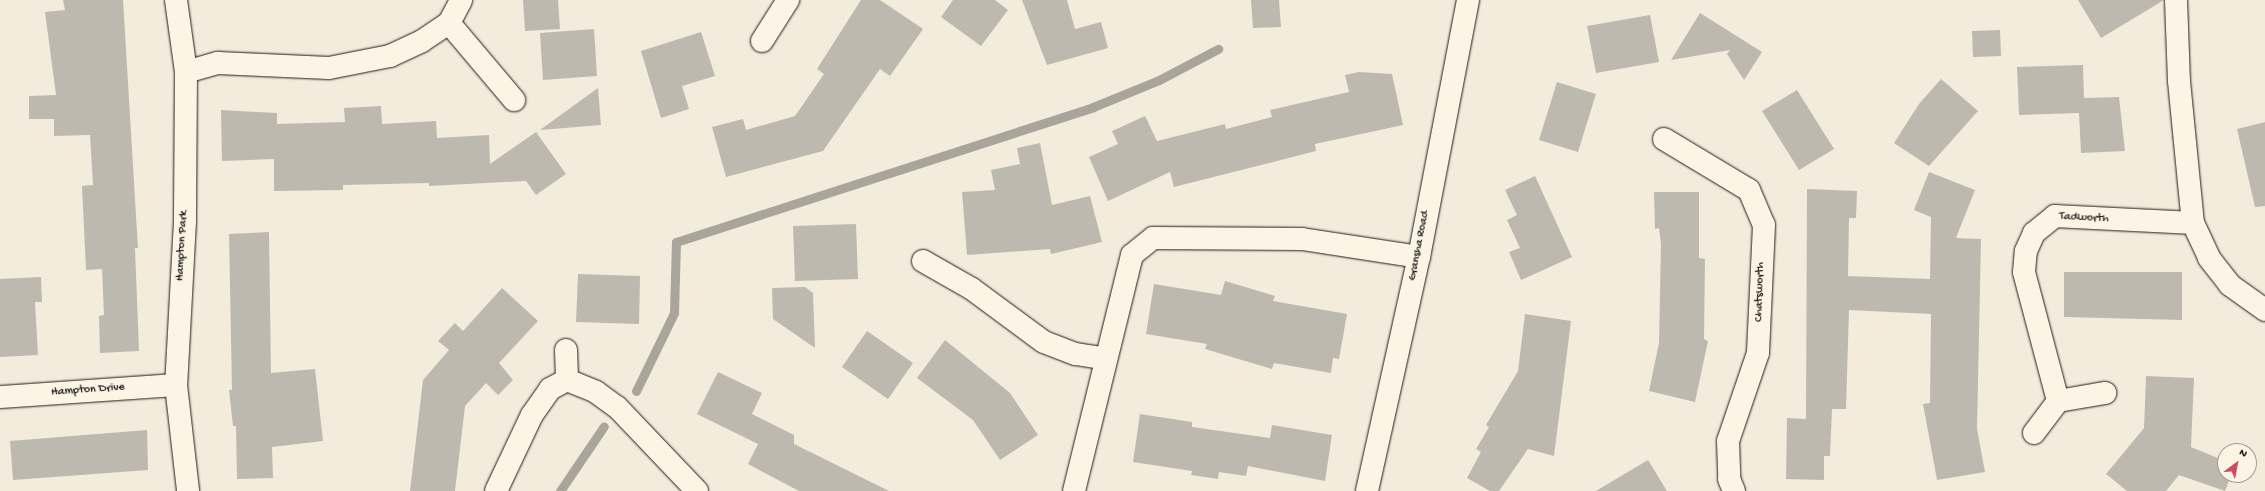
<!DOCTYPE html>
<style>
body{margin:0}
#map{position:relative;width:2265px;height:491px;overflow:hidden;background:#f3ecdd;font-family:"Gochi Hand",sans-serif}
div>[style]{position:absolute}
.stream>*{height:9px;margin:-4.5px;padding:0 4.5px;transform-origin:4.5px;border-radius:4.5px;background:#aaa59b}
.building>*{inset:0;background:#beb9ae}
.roads{filter:drop-shadow(0 0 1px #1c1c1c) drop-shadow(0 0 1px #1c1c1c)}
.street>*{height:22px;margin:-11px;padding:0 11px;transform-origin:11px;border-radius:11px;background:#fcf5e5}
.secondary>*{height:22px;margin:-11px;padding:0 11px;transform-origin:11px;border-radius:11px;background:#fcf5e5}
span{translate:-50% -50%;white-space:nowrap;text-align:center;line-height:1.15;-webkit-text-stroke:3px #fcf5e5;paint-order:stroke}
.street-label{font-size:12px;color:#1c1c1c}
.north{position:absolute;left:2217px;top:443px;width:40px;height:40px;box-sizing:border-box;background:#fcf5e5;border:1px solid #a29e95;border-radius:50%;rotate:32deg;font-size:11px;font-weight:700;line-height:16px;text-align:center;color:#1c1c1c}
.north::after{content:'';display:block;margin:auto;width:14px;height:18px;background:#d1495b;clip-path:polygon(50% 0,100% 100%,50% 72%,0 100%)}
</style>
<div id="map">
<div class="stream">
<i style="left:636px;top:391px;width:87px;rotate:-64deg"></i>
<i style="left:674px;top:313px;width:71px;rotate:-88.4deg"></i>
<i style="left:676px;top:242px;width:438px;rotate:-17.9deg"></i>
<i style="left:1093px;top:107px;width:71px;rotate:-22.2deg"></i>
<i style="left:1159px;top:80px;width:67px;rotate:-27.7deg"></i>
<i style="left:560px;top:491px;width:78px;rotate:-55.9deg"></i>
</div>
<div class="building">
<i style="clip-path:polygon(63px 0,123px 0,138px 248px,135px 248px,139px 351px,100px 353px,99px 316px,104px 315px,102px 269px,86px 270px,82px 186px,93px 185px,90px 135px,54px 136px,54px 119px,29px 119px,29px 96px,56px 95px,45px 12px,65px 10px)"></i>
<i style="clip-path:polygon(523px 0,558px 0,560px 29px,525px 31px)"></i>
<i style="clip-path:polygon(861px 0,880px 0,923px 29px,890px 76px,880px 69px,823px 151px,726px 177px,712px 127px,743px 119px,746px 130px,795px 116px,824px 74px,817px 69px)"></i>
<i style="clip-path:polygon(953px 0,995px 0,1008px 10px,981px 46px,941px 17px)"></i>
<i style="clip-path:polygon(1022px 0,1067px 0,1075px 29px,1101px 22px,1108px 48px,1047px 65px)"></i>
<i style="clip-path:polygon(1251px 0,1279px 0,1281px 27px,1253px 28px)"></i>
<i style="clip-path:polygon(2078px 0,2164px 0,2101px 38px)"></i>
<i style="clip-path:polygon(1700px 13px,1762px 52px,1744px 80px,1727px 54px,1730px 50px,1671px 60px)"></i>
<i style="clip-path:polygon(1650px 15px,1659px 62px,1596px 73px,1587px 26px)"></i>
<i style="clip-path:polygon(594px 29px,597px 76px,543px 80px,540px 33px)"></i>
<i style="clip-path:polygon(2000px 30px,2001px 56px,1973px 57px,1972px 31px)"></i>
<i style="clip-path:polygon(701px 32px,715px 76px,682px 86px,689px 109px,661px 118px,641px 51px)"></i>
<i style="clip-path:polygon(2083px 65px,2084px 98px,2119px 97px,2125px 151px,2081px 153px,2079px 113px,2019px 115px,2017px 67px)"></i>
<i style="clip-path:polygon(1359px 72px,1392px 74px,1403px 125px,1315px 144px,1316px 151px,1174px 187px,1170px 172px,1108px 201px,1089px 157px,1118px 144px,1112px 131px,1145px 116px,1157px 141px,1225px 124px,1226px 129px,1272px 117px,1270px 110px,1349px 92px,1345px 75px)"></i>
<i style="clip-path:polygon(1941px 79px,1978px 111px,1929px 166px,1894px 143px,1919px 104px)"></i>
<i style="clip-path:polygon(1557px 82px,1596px 94px,1578px 152px,1539px 140px)"></i>
<i style="clip-path:polygon(598px 88px,601px 125px,540px 130px)"></i>
<i style="clip-path:polygon(1797px 90px,1834px 149px,1799px 170px,1762px 111px)"></i>
<i style="clip-path:polygon(381px 106px,382px 124px,436px 121px,437px 138px,489px 135px,490px 164px,536px 132px,566px 174px,536px 195px,526px 181px,429px 186px,429px 183px,343px 185px,343px 190px,274px 191px,274px 159px,222px 161px,221px 110px,277px 113px,277px 124px,345px 122px,344px 108px)"></i>
<i style="clip-path:polygon(2265px 122px,2265px 206px,2255px 207px,2237px 129px)"></i>
<i style="clip-path:polygon(1040px 143px,1052px 205px,1090px 196px,1102px 242px,1051px 254px,1050px 249px,967px 255px,962px 192px,995px 190px,991px 170px,1020px 164px,1017px 148px)"></i>
<i style="clip-path:polygon(1929px 172px,1975px 190px,1956px 238px,1981px 239px,1977px 429px,1985px 472px,1937px 480px,1923px 404px,1930px 403px,1931px 314px,1849px 310px,1846px 409px,1832px 409px,1830px 456px,1824px 456px,1824px 480px,1786px 479px,1787px 418px,1806px 419px,1807px 189px,1857px 191px,1856px 218px,1849px 218px,1848px 276px,1930px 279px,1931px 217px,1914px 210px)"></i>
<i style="clip-path:polygon(1535px 176px,1572px 257px,1521px 280px,1509px 252px,1520px 248px,1507px 220px,1517px 215px,1505px 190px)"></i>
<i style="clip-path:polygon(1654px 192px,1699px 192px,1699px 258px,1705px 259px,1704px 339px,1708px 341px,1695px 402px,1649px 391px,1659px 343px,1661px 244px,1659px 228px,1655px 229px)"></i>
<i style="clip-path:polygon(856px 224px,858px 279px,795px 281px,793px 226px)"></i>
<i style="clip-path:polygon(269px 232px,271px 373px,315px 369px,323px 441px,272px 447px,273px 478px,237px 479px,236px 426px,233px 426px,229px 390px,232px 390px,229px 234px)"></i>
<i style="clip-path:polygon(2064px 272px,2182px 272px,2182px 320px,2064px 317px)"></i>
<i style="clip-path:polygon(578px 274px,640px 276px,639px 324px,576px 322px)"></i>
<i style="clip-path:polygon(41px 277px,42px 302px,35px 302px,38px 355px,0 357px,0 279px)"></i>
<i style="clip-path:polygon(1225px 281px,1275px 296px,1273px 301px,1347px 314px,1339px 359px,1333px 358px,1331px 373px,1274px 363px,1272px 369px,1205px 349px,1207px 344px,1146px 334px,1154px 284px,1221px 295px)"></i>
<i style="clip-path:polygon(805px 287px,813px 293px,815px 348px,773px 319px,772px 288px)"></i>
<i style="clip-path:polygon(502px 288px,538px 321px,499px 363px,513px 380px,498px 395px,486px 383px,465px 406px,455px 491px,410px 491px,423px 380px,449px 350px,438px 341px,455px 323px,463px 331px)"></i>
<i style="clip-path:polygon(1525px 314px,1571px 321px,1554px 456px,1528px 449px,1499px 491px,1490px 491px,1467px 478px,1481px 452px,1476px 449px,1489px 427px,1486px 425px,1518px 371px)"></i>
<i style="clip-path:polygon(867px 331px,913px 363px,888px 399px,842px 367px)"></i>
<i style="clip-path:polygon(945px 340px,1010px 393px,1038px 435px,1000px 460px,973px 420px,917px 378px)"></i>
<i style="clip-path:polygon(718px 372px,762px 393px,752px 414px,794px 435px,794px 444px,889px 491px,799px 491px,748px 464px,758px 444px,697px 414px)"></i>
<i style="clip-path:polygon(2146px 376px,2194px 378px,2191px 447px,2225px 461px,2225px 475px,2231px 475px,2225px 491px,2179px 475px,2166px 491px,2127px 491px,2106px 474px,2144px 428px)"></i>
<i style="clip-path:polygon(1140px 414px,1192px 422px,1192px 427px,1270px 438px,1272px 425px,1332px 435px,1325px 481px,1248px 466px,1246px 476px,1219px 472px,1218px 479px,1191px 475px,1192px 471px,1133px 462px)"></i>
<i style="clip-path:polygon(147px 430px,148px 470px,13px 480px,10px 441px)"></i>
<i style="clip-path:polygon(1648px 460px,1667px 491px,1596px 491px)"></i>
</div>
<div class="roads">
<div class="street">
<i style="left:176px;top:0;width:73px;rotate:82.1deg"></i>
<i style="left:186px;top:72px;width:149px;rotate:90.4deg"></i>
<i style="left:185px;top:221px;width:164px;rotate:93.1deg"></i>
<i style="left:176px;top:385px;width:107px;rotate:83.5deg"></i>
<i style="left:2176px;top:0;width:81px;rotate:87.9deg"></i>
<i style="left:2179px;top:81px;width:143px;rotate:84.4deg"></i>
<i style="left:2193px;top:223px;width:38px;rotate:65deg"></i>
<i style="left:2209px;top:258px;width:34px;rotate:52deg"></i>
<i style="left:2230px;top:285px;width:43px;rotate:35.5deg"></i>
<i style="left:449px;top:23px;width:101px;rotate:49.8deg"></i>
<i style="left:762px;top:41px;width:49px;rotate:-57.6deg"></i>
<i style="left:186px;top:72px;width:33px;rotate:-16deg"></i>
<i style="left:218px;top:63px;width:111px;rotate:2.6deg"></i>
<i style="left:329px;top:68px;width:62px;rotate:-11.1deg"></i>
<i style="left:390px;top:56px;width:35px;rotate:-25deg"></i>
<i style="left:422px;top:41px;width:32px;rotate:-34deg"></i>
<i style="left:449px;top:23px;width:26px;rotate:-62deg"></i>
<i style="left:1664px;top:139px;width:99px;rotate:31deg"></i>
<i style="left:1749px;top:190px;width:38px;rotate:67deg"></i>
<i style="left:1764px;top:225px;width:128px;rotate:92.7deg"></i>
<i style="left:1758px;top:353px;width:93px;rotate:108.8deg"></i>
<i style="left:1728px;top:441px;width:38px;rotate:88deg"></i>
<i style="left:1729px;top:479px;width:13px;rotate:67deg"></i>
<i style="left:923px;top:261px;width:56px;rotate:29.7deg"></i>
<i style="left:972px;top:289px;width:89px;rotate:36.4deg"></i>
<i style="left:1044px;top:342px;width:34px;rotate:21deg"></i>
<i style="left:1076px;top:354px;width:30px;rotate:9deg"></i>
<i style="left:566px;top:350px;width:30px;rotate:88deg"></i>
<i style="left:0;top:397px;width:176px;rotate:-3.9deg"></i>
<i style="left:2058px;top:401px;width:133px;rotate:-104.8deg"></i>
<i style="left:2024px;top:272px;width:21px;rotate:-85deg"></i>
<i style="left:2026px;top:251px;width:20px;rotate:-66deg"></i>
<i style="left:2034px;top:233px;width:27px;rotate:-39deg"></i>
<i style="left:2055px;top:216px;width:138px;rotate:2.9deg"></i>
<i style="left:2034px;top:433px;width:40px;rotate:-53deg"></i>
<i style="left:2058px;top:401px;width:48px;rotate:-9.7deg"></i>
<i style="left:496px;top:491px;width:84px;rotate:-64.7deg"></i>
<i style="left:532px;top:415px;width:32px;rotate:-55deg"></i>
<i style="left:550px;top:389px;width:19px;rotate:-28deg"></i>
<i style="left:567px;top:380px;width:31px;rotate:22deg"></i>
<i style="left:596px;top:392px;width:26px;rotate:36deg"></i>
<i style="left:617px;top:407px;width:116px;rotate:46.4deg"></i>
<i style="left:1074px;top:491px;width:243px;rotate:-76.2deg"></i>
<i style="left:1132px;top:255px;width:27px;rotate:-39deg"></i>
<i style="left:1153px;top:238px;width:149px;rotate:0.4deg"></i>
<i style="left:1302px;top:239px;width:118px;rotate:8.7deg"></i>
</div>
<div class="secondary">
<i style="left:1367px;top:491px;width:240px;rotate:-77.5deg"></i>
<i style="left:1419px;top:257px;width:262px;rotate:-79.2deg"></i>
</div>
</div>
<div class="street-label">
<span style="left:2084px;top:219px;rotate:3deg">Tadworth</span>
<span style="left:183px;top:246px;rotate:-87deg">Hampton Park</span>
<span style="left:1420px;top:246px;rotate:-79deg">Gransha Road</span>
<span style="left:1761px;top:292px;rotate:-88deg">Chatsworth</span>
<span style="left:88px;top:391px;rotate:-4deg">Hampton Drive</span>
</div>
<div class="north">N</div>
</div>
